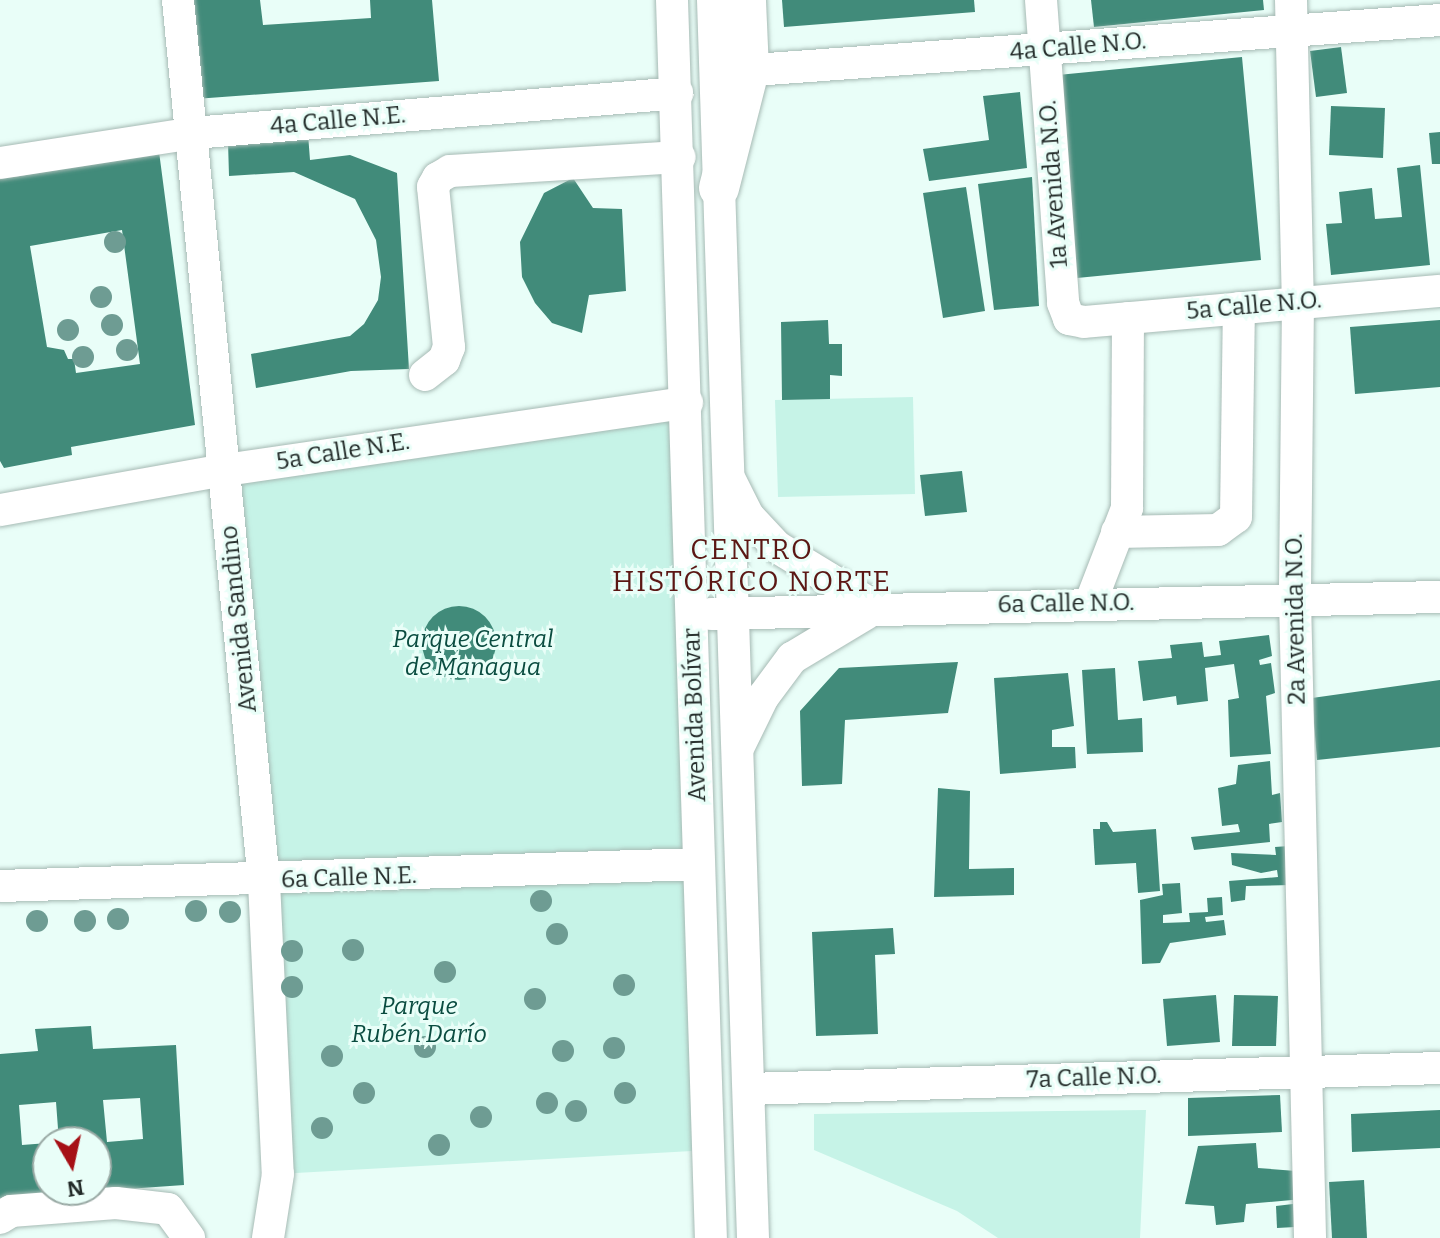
<!DOCTYPE html>
<meta charset="utf-8">
<style>
body{margin:0}
#map{position:relative;width:1440px;height:1238px;overflow:hidden;background:#e9fef8;font-family:Bitter,serif}
div>[style]{position:absolute}
.green>*{inset:0;background:#c6f3e7}
.building>*{inset:0;background:#418b7a}
.round{border-radius:50%}
.roads{filter:drop-shadow(0 0 2px #a6bab4) drop-shadow(0 0 2px #a6bab4)}
.minor>*{height:32px;margin:-16px;padding:0 16px;transform-origin:16px;border-radius:16px;background:#fff}
.major>*{height:40px;margin:-20px;padding:0 20px;transform-origin:20px;border-radius:20px;background:#fff}
.trees>*{width:22px;height:22px;margin:-11px;border-radius:50%;background:#6e9c93}
span{translate:-50% -50%;white-space:nowrap;text-align:center;line-height:1.15;-webkit-text-stroke:6px #e9fef8;paint-order:stroke}
.street-label{font-size:24px;color:#232b29}
.park-label{font-size:24px;color:#0a4c40;font-style:italic}
.quarter-label{font-size:28px;color:#5b1714;letter-spacing:2px}
.north{position:absolute;left:32px;top:1126px;width:80px;height:80px;box-sizing:border-box;background:#e9fef8;border:2px solid #9aaaa5;border-radius:50%;rotate:171deg;font-size:22px;font-weight:700;line-height:32px;text-align:center;color:#232b29}
.north::after{content:'';display:block;margin:auto;width:28px;height:36px;background:#a61016;clip-path:polygon(50% 0,100% 100%,50% 72%,0 100%)}
</style>
<div id="map">
<div class="green">
<i style="clip-path:polygon(913px 397px,915px 494px,778px 497px,775px 400px)"></i>
<i style="clip-path:polygon(687px 403px,710px 1150px,278px 1174px,225px 470px)"></i>
<i style="clip-path:polygon(1146px 1110px,1140px 1238px,998px 1238px,957px 1211px,814px 1150px,814px 1114px)"></i>
</div>
<div class="building">
<i style="clip-path:polygon(188px 0,260px 0,263px 25px,371px 18px,370px 0,432px 0,439px 81px,195px 99px)"></i>
<i style="clip-path:polygon(782px 0,974px 0,975px 12px,784px 27px)"></i>
<i style="clip-path:polygon(1091px 0,1263px 0,1264px 10px,1094px 27px)"></i>
<i style="clip-path:polygon(1341px 47px,1347px 93px,1316px 97px,1310px 51px)"></i>
<i style="clip-path:polygon(1242px 57px,1261px 260px,1077px 278px,1058px 75px)"></i>
<i style="clip-path:polygon(1020px 92px,1027px 168px,929px 181px,923px 149px,989px 140px,983px 96px)"></i>
<i style="clip-path:polygon(1331px 106px,1385px 108px,1383px 158px,1329px 155px)"></i>
<i style="clip-path:polygon(1440px 132px,1440px 164px,1432px 164px,1429px 133px)"></i>
<i style="clip-path:polygon(308px 134px,310px 160px,350px 155px,397px 173px,409px 369px,351px 371px,256px 388px,251px 354px,350px 336px,364px 324px,378px 300px,381px 277px,376px 240px,355px 199px,294px 172px,229px 176px,228px 142px)"></i>
<i style="clip-path:polygon(evenodd,158px 144px,195px 425px,71px 447px,72px 455px,4px 468px,0 461px,0 171px,13px 169px,14px 177px,105px 161px,158px 144px,122px 230px,140px 364px,76px 373px,74px 359px,68px 359px,64px 350px,47px 347px,30px 246px,122px 230px)"></i>
<i style="clip-path:polygon(1420px 165px,1430px 265px,1331px 275px,1326px 224px,1342px 223px,1339px 192px,1372px 188px,1375px 219px,1402px 217px,1397px 168px)"></i>
<i style="clip-path:polygon(1032px 177px,1039px 306px,994px 310px,978px 184px)"></i>
<i style="clip-path:polygon(573px 178px,593px 208px,622px 209px,626px 291px,589px 295px,582px 333px,552px 323px,535px 303px,522px 277px,520px 242px,544px 193px)"></i>
<i style="clip-path:polygon(966px 187px,985px 311px,943px 318px,923px 193px)"></i>
<i style="clip-path:polygon(828px 320px,829px 344px,842px 344px,842px 376px,830px 375px,830px 399px,782px 400px,781px 322px)"></i>
<i style="clip-path:polygon(1440px 320px,1440px 387px,1355px 394px,1350px 327px)"></i>
<i style="clip-path:polygon(962px 471px,967px 512px,925px 516px,920px 475px)"></i>
<i class="round" style="left:422px;top:606px;width:74px;height:74px"></i>
<i style="clip-path:polygon(1269px 635px,1272px 656px,1259px 660px,1260px 665px,1271px 663px,1275px 693px,1266px 696px,1271px 754px,1230px 757px,1228px 700px,1239px 698px,1234px 664px,1205px 668px,1208px 701px,1177px 705px,1176px 696px,1143px 701px,1138px 661px,1172px 658px,1170px 645px,1202px 642px,1204px 657px,1221px 655px,1219px 641px)"></i>
<i style="clip-path:polygon(958px 662px,948px 713px,845px 720px,842px 784px,802px 786px,800px 711px,839px 668px)"></i>
<i style="clip-path:polygon(1115px 668px,1118px 720px,1142px 718px,1143px 752px,1087px 754px,1082px 670px)"></i>
<i style="clip-path:polygon(1068px 673px,1074px 726px,1052px 730px,1052px 747px,1075px 747px,1076px 768px,1000px 774px,994px 678px)"></i>
<i style="clip-path:polygon(1440px 680px,1440px 747px,1317px 760px,1312px 698px)"></i>
<i style="clip-path:polygon(1270px 761px,1272px 795px,1280px 793px,1282px 822px,1269px 824px,1270px 842px,1194px 850px,1191px 837px,1240px 832px,1238px 824px,1222px 826px,1218px 788px,1236px 784px,1238px 765px)"></i>
<i style="clip-path:polygon(938px 788px,970px 791px,969px 869px,1014px 868px,1014px 895px,934px 897px)"></i>
<i style="clip-path:polygon(1100px 822px,1107px 822px,1113px 832px,1156px 829px,1160px 891px,1138px 893px,1136px 863px,1095px 865px,1093px 829px,1100px 829px)"></i>
<i style="clip-path:polygon(1289px 846px,1291px 885px,1246px 886px,1245px 900px,1231px 902px,1229px 881px,1278px 877px,1277px 870px,1261px 873px,1232px 865px,1231px 853px,1276px 855px,1275px 847px)"></i>
<i style="clip-path:polygon(1180px 883px,1182px 913px,1163px 915px,1163px 923px,1190px 922px,1189px 913px,1208px 912px,1207px 898px,1222px 897px,1223px 915px,1205px 917px,1206px 922px,1224px 920px,1226px 935px,1170px 943px,1160px 963px,1142px 964px,1140px 900px,1163px 895px,1162px 884px)"></i>
<i style="clip-path:polygon(893px 928px,895px 954px,875px 955px,878px 1034px,816px 1036px,812px 932px)"></i>
<i style="clip-path:polygon(1216px 995px,1220px 1042px,1167px 1046px,1163px 999px)"></i>
<i style="clip-path:polygon(1234px 995px,1278px 996px,1276px 1046px,1232px 1046px)"></i>
<i style="clip-path:polygon(evenodd,91px 1026px,93px 1049px,176px 1045px,184px 1185px,0 1198px,0 1054px,38px 1051px,35px 1029px,91px 1026px,140px 1098px,143px 1139px,107px 1142px,103px 1100px,140px 1098px,91px 1026px,56px 1102px,59px 1142px,96px 1142px,96px 1190px,48px 1190px,48px 1143px,22px 1145px,19px 1105px,56px 1102px)"></i>
<i style="clip-path:polygon(1280px 1095px,1282px 1132px,1188px 1136px,1188px 1098px)"></i>
<i style="clip-path:polygon(1440px 1110px,1440px 1148px,1352px 1152px,1351px 1114px)"></i>
<i style="clip-path:polygon(1256px 1143px,1258px 1168px,1296px 1171px,1303px 1199px,1246px 1204px,1244px 1222px,1216px 1225px,1214px 1206px,1185px 1204px,1198px 1146px)"></i>
<i style="clip-path:polygon(1364px 1180px,1367px 1238px,1332px 1238px,1329px 1182px)"></i>
<i style="clip-path:polygon(1293px 1204px,1295px 1227px,1277px 1228px,1276px 1206px)"></i>
</div>
<div class="roads">
<div class="minor">
<i style="left:178px;top:0;width:886px;rotate:84.43deg"></i>
<i style="left:264px;top:882px;width:292px;rotate:87.3deg"></i>
<i style="left:278px;top:1174px;width:65px;rotate:98.9deg"></i>
<i style="left:672px;top:0;width:1239px;rotate:88.2deg"></i>
<i style="left:713px;top:0;width:1239px;rotate:88.15deg"></i>
<i style="left:1041px;top:0;width:304px;rotate:85.8deg"></i>
<i style="left:1063px;top:303px;width:17px;rotate:69deg"></i>
<i style="left:1069px;top:319px;width:15px;rotate:11deg"></i>
<i style="left:1084px;top:322px;width:357px;rotate:-5deg"></i>
<i style="left:1291px;top:0;width:301px;rotate:88.7deg"></i>
<i style="left:1298px;top:301px;width:299px;rotate:90.6deg"></i>
<i style="left:1295px;top:600px;width:638px;rotate:88.65deg"></i>
<i style="left:727px;top:72px;width:715px;rotate:-4.17deg"></i>
<i style="left:0;top:163px;width:195px;rotate:-8.8deg"></i>
<i style="left:193px;top:133px;width:486px;rotate:-4.7deg"></i>
<i style="left:425px;top:375px;width:24px;rotate:-38deg"></i>
<i style="left:444px;top:360px;width:14px;rotate:-69deg"></i>
<i style="left:449px;top:347px;width:161px;rotate:-95.7deg"></i>
<i style="left:433px;top:187px;width:10px;rotate:-61deg"></i>
<i style="left:438px;top:178px;width:14px;rotate:-30deg"></i>
<i style="left:450px;top:171px;width:230px;rotate:-3.5deg"></i>
<i style="left:730px;top:480px;width:40px;rotate:63.4deg"></i>
<i style="left:748px;top:516px;width:42px;rotate:46.9deg"></i>
<i style="left:777px;top:547px;width:117px;rotate:31.4deg"></i>
<i style="left:0;top:510px;width:229px;rotate:-10.1deg"></i>
<i style="left:225px;top:470px;width:467px;rotate:-8.3deg"></i>
<i style="left:1117px;top:532px;width:101px;rotate:-1.1deg"></i>
<i style="left:1218px;top:530px;width:22px;rotate:-36deg"></i>
<i style="left:1236px;top:517px;width:209px;rotate:-89.2deg"></i>
<i style="left:1090px;top:604px;width:103px;rotate:-68.9deg"></i>
<i style="left:1127px;top:508px;width:190px;rotate:-89.7deg"></i>
<i style="left:711px;top:614px;width:729px;rotate:-1.34deg"></i>
<i style="left:738px;top:748px;width:57px;rotate:-63.9deg"></i>
<i style="left:763px;top:697px;width:49px;rotate:-53.4deg"></i>
<i style="left:792px;top:658px;width:87px;rotate:-31deg"></i>
<i style="left:0;top:886px;width:699px;rotate:-1.8deg"></i>
<i style="left:749px;top:1089px;width:691px;rotate:-1.74deg"></i>
<i style="left:0;top:1218px;width:13px;rotate:-32deg"></i>
<i style="left:11px;top:1211px;width:105px;rotate:-4.4deg"></i>
<i style="left:116px;top:1203px;width:52px;rotate:6.6deg"></i>
<i style="left:168px;top:1209px;width:36px;rotate:54deg"></i>
</div>
<div class="major">
<i style="left:719px;top:188px;width:122px;rotate:-75.7deg"></i>
<i style="left:749px;top:70px;width:70px;rotate:-92.5deg"></i>
</div>
</div>
<div class="trees">
<i style="left:115px;top:242px"></i>
<i style="left:101px;top:297px"></i>
<i style="left:112px;top:325px"></i>
<i style="left:68px;top:330px"></i>
<i style="left:127px;top:350px"></i>
<i style="left:83px;top:357px"></i>
<i style="left:541px;top:901px"></i>
<i style="left:196px;top:911px"></i>
<i style="left:230px;top:912px"></i>
<i style="left:118px;top:919px"></i>
<i style="left:37px;top:921px"></i>
<i style="left:85px;top:921px"></i>
<i style="left:557px;top:934px"></i>
<i style="left:353px;top:950px"></i>
<i style="left:292px;top:951px"></i>
<i style="left:445px;top:972px"></i>
<i style="left:624px;top:985px"></i>
<i style="left:292px;top:987px"></i>
<i style="left:535px;top:999px"></i>
<i style="left:425px;top:1047px"></i>
<i style="left:614px;top:1048px"></i>
<i style="left:563px;top:1051px"></i>
<i style="left:332px;top:1056px"></i>
<i style="left:364px;top:1093px"></i>
<i style="left:625px;top:1093px"></i>
<i style="left:547px;top:1103px"></i>
<i style="left:576px;top:1111px"></i>
<i style="left:481px;top:1117px"></i>
<i style="left:322px;top:1128px"></i>
<i style="left:439px;top:1145px"></i>
</div>
<div class="street-label">
<span style="left:1078px;top:47px;rotate:-5deg">4a Calle N.O.</span>
<span style="left:338px;top:121px;rotate:-5deg">4a Calle N.E.</span>
<span style="left:1054px;top:184px;rotate:-94deg">1a Avenida N.O.</span>
<span style="left:1254px;top:306px;rotate:-5deg">5a Calle N.O.</span>
<span style="left:343px;top:452px;rotate:-9deg">5a Calle N.E.</span>
<span style="left:1066px;top:604px;rotate:-1deg">6a Calle N.O.</span>
<span style="left:239px;top:619px;rotate:-96deg">Avenida Sandino</span>
<span style="left:1296px;top:619px;rotate:-91deg">2a Avenida N.O.</span>
<span style="left:695px;top:715px;rotate:-92deg">Avenida Bolívar</span>
<span style="left:349px;top:878px;rotate:-2deg">6a Calle N.E.</span>
<span style="left:1094px;top:1078px;rotate:-2deg">7a Calle N.O.</span>
</div>
<div class="park-label">
<span style="left:473px;top:654px">Parque Central<br>de Managua</span>
<span style="left:419px;top:1021px">Parque<br>Rubén Darío</span>
</div>
<div class="quarter-label">
<span style="left:752px;top:566px">CENTRO<br>HISTÓRICO NORTE</span>
</div>
<div class="north">N</div>
</div>
